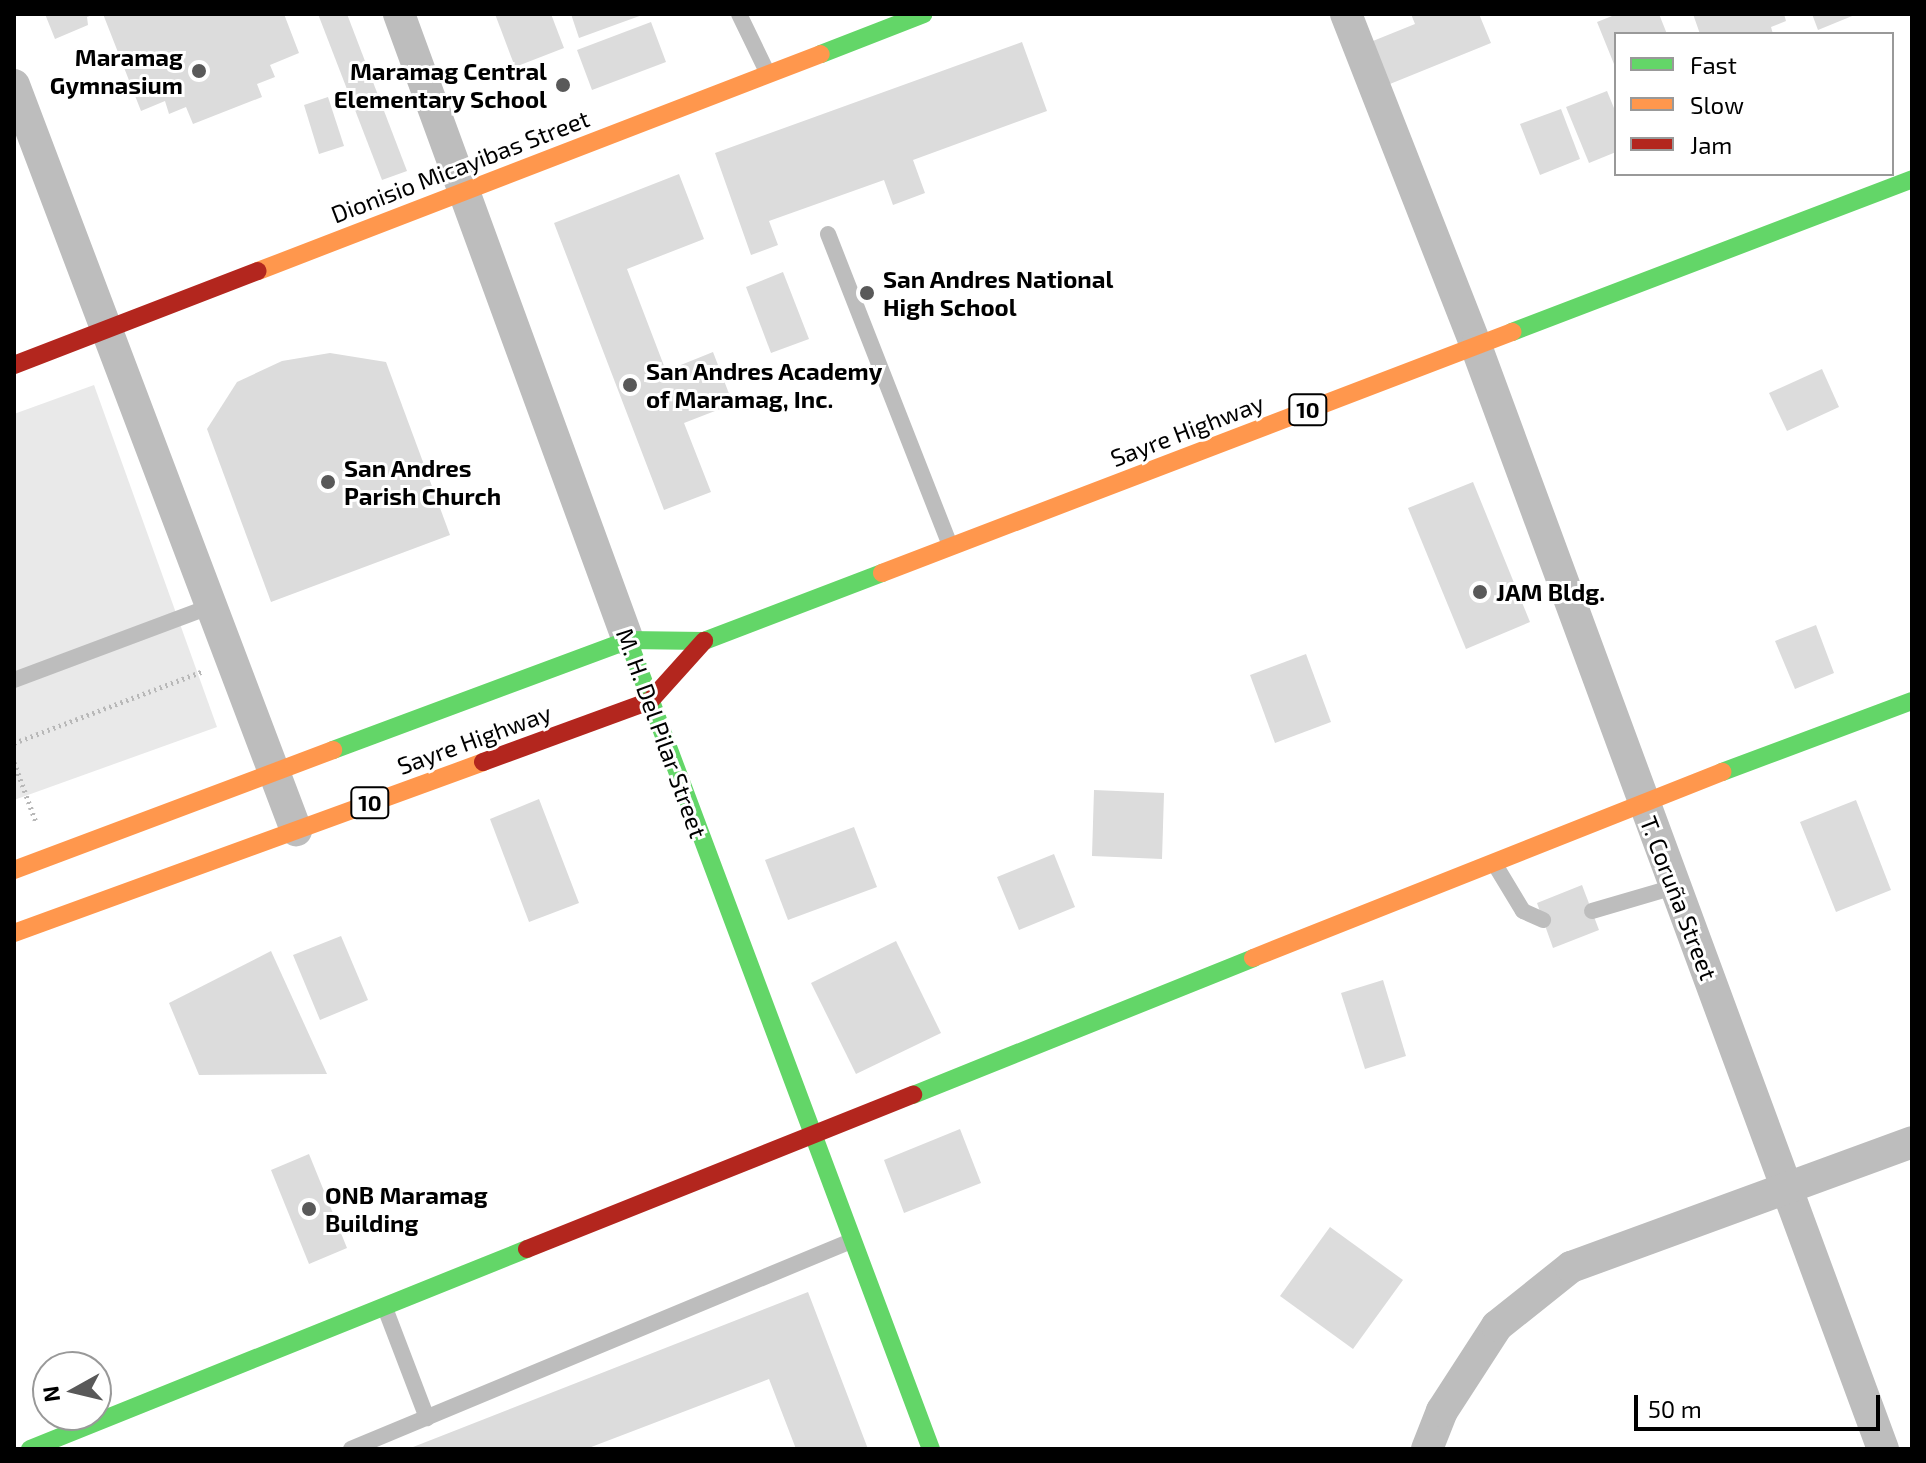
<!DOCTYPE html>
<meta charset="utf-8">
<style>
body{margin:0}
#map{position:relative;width:1926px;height:1463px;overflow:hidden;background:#fff;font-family:"Exo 2",sans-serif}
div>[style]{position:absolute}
.green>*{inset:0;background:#e9e9e9}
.building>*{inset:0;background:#dcdcdc}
.path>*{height:5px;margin-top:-2.5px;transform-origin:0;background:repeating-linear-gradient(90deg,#b8b8b8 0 2px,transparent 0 6px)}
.lane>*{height:16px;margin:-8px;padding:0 8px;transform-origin:8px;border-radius:8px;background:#bdbdbd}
.street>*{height:32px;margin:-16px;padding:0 16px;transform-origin:16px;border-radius:16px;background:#bdbdbd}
.fast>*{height:18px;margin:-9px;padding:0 9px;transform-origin:9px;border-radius:9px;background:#63d668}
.slow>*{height:18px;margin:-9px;padding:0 9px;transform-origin:9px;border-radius:9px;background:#ff974d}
.jam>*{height:18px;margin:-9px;padding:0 9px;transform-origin:9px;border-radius:9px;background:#b3261e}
.dots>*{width:22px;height:22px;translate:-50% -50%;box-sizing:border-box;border:4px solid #fff;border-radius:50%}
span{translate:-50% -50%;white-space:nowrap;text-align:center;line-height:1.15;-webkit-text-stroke:6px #fff;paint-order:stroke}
.shield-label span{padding:2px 6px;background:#fff;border:2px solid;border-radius:6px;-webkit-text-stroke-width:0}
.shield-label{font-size:22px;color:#000;font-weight:700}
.poi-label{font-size:24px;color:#000;font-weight:700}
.right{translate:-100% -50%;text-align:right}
.left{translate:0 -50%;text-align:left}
.street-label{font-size:24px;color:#000}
.frame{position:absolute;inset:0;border:16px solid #000;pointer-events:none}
.legend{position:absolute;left:1614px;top:32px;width:280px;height:144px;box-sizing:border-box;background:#fff;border:2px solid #999;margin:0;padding:10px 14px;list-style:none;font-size:24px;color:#000}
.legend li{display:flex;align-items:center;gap:16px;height:40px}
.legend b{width:40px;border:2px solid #999}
.north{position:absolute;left:32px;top:1351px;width:80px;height:80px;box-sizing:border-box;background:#fff;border:2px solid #999;border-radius:50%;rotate:262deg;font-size:22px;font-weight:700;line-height:32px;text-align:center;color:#000}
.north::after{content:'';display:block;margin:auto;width:28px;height:36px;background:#595959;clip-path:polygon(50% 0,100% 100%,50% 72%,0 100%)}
.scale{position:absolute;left:1634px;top:1395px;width:246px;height:36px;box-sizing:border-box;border:4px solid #000;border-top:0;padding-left:10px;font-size:24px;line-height:28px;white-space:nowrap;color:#000;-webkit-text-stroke:6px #fff;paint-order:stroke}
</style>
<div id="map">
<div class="green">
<i style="clip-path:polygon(94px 385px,217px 727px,14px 800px,14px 414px)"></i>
</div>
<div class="building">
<i style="clip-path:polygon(45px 14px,95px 14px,87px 17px,88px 25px,55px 39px)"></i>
<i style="clip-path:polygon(103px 14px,284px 14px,299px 53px,270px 65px,275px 77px,257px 84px,262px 97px,193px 124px,186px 107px,169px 114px,165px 101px,141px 111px)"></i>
<i style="clip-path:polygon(318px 14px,347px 14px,407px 171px,382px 180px)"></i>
<i style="clip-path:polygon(495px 14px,551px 14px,564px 48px,515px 67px)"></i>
<i style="clip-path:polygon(571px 14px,645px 14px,579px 38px)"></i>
<i style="clip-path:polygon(1411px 14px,1479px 14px,1491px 43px,1385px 86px,1368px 43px,1415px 24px)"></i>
<i style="clip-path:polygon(1617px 14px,1659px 14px,1667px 34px,1616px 34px,1616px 69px,1597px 22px)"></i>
<i style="clip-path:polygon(1693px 14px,1784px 14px,1786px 21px,1771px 27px,1773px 34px,1700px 34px)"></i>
<i style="clip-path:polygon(1812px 14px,1857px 14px,1818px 30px)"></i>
<i style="clip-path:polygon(651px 22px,666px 62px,592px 90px,577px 50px)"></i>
<i style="clip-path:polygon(1022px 42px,1047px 111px,913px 160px,925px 193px,893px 205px,884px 180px,769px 221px,778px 245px,751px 255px,715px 153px)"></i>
<i style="clip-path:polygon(1607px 91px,1616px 113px,1616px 152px,1589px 163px,1566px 107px)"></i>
<i style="clip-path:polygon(328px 97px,344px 146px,319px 154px,304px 105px)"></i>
<i style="clip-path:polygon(1561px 109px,1580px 159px,1540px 175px,1520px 124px)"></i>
<i style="clip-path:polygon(679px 174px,704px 239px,627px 269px,666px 371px,713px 352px,733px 404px,684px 423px,711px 492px,664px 510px,554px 223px)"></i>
<i style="clip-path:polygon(783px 272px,809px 339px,771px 353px,746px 287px)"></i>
<i style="clip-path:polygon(330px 353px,386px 362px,450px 535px,271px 602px,207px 429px,237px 382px,282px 361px)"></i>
<i style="clip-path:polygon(1822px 369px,1839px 407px,1787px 431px,1769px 393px)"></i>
<i style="clip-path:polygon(1473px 482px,1530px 622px,1466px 649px,1408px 508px)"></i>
<i style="clip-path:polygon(1816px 625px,1834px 673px,1795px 689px,1775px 641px)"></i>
<i style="clip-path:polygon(1306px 654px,1331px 722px,1275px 743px,1250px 675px)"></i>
<i style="clip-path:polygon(1094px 790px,1164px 793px,1162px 859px,1092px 856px)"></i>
<i style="clip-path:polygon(539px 799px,579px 903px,529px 922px,490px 819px)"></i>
<i style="clip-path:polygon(1856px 800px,1891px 890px,1836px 912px,1800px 822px)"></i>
<i style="clip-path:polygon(854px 827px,877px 887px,788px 920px,765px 860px)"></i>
<i style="clip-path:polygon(1054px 854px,1075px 907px,1019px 930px,997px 877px)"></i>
<i style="clip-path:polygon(1582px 885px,1599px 930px,1553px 948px,1537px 903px)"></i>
<i style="clip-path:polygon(341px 936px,368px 1000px,320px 1020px,293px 955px)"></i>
<i style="clip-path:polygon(896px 941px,941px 1033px,856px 1074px,811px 983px)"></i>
<i style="clip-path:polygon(271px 951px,327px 1074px,199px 1075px,169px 1003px)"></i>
<i style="clip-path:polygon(1383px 980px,1406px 1056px,1365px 1069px,1341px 993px)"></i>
<i style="clip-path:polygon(960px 1129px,981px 1183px,904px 1213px,884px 1160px)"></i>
<i style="clip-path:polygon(309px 1154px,347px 1248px,309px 1264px,271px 1170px)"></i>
<i style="clip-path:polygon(1330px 1227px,1403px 1280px,1353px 1349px,1280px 1296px)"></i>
<i style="clip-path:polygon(808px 1292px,868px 1449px,796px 1449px,769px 1379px,586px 1449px,408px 1449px)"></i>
</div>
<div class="path">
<i style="left:14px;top:743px;width:203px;rotate:-20.8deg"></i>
<i style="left:14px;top:762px;width:64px;rotate:69.9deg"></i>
</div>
<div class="lane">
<i style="left:739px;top:14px;width:64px;rotate:64.2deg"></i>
<i style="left:828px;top:234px;width:335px;rotate:68.6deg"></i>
<i style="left:14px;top:680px;width:211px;rotate:-20.5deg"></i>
<i style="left:1494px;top:863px;width:56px;rotate:58.9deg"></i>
<i style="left:1523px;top:911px;width:22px;rotate:24deg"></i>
<i style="left:1592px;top:911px;width:85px;rotate:-16.3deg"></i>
<i style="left:385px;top:1308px;width:118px;rotate:69.1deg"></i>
<i style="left:351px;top:1449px;width:542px;rotate:-22.59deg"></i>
</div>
<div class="street">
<i style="left:399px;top:14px;width:667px;rotate:69.91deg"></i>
<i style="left:1346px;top:14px;width:357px;rotate:68.6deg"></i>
<i style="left:1476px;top:346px;width:1176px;rotate:69.75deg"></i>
<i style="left:14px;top:85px;width:797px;rotate:69.27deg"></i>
<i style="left:1427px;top:1449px;width:41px;rotate:-68.5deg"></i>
<i style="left:1442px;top:1411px;width:101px;rotate:-57.1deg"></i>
<i style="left:1497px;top:1326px;width:95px;rotate:-38.6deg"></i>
<i style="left:1571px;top:1267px;width:363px;rotate:-20.1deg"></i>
</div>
<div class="fast">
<i style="left:821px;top:54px;width:110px;rotate:-21.2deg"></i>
<i style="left:1512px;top:332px;width:428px;rotate:-20.9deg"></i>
<i style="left:628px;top:640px;width:864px;rotate:69.47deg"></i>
<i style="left:333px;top:750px;width:315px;rotate:-20.4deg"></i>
<i style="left:628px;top:640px;width:76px;rotate:0.8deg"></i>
<i style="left:704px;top:641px;width:191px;rotate:-20.9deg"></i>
<i style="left:1722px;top:772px;width:203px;rotate:-20.5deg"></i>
<i style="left:913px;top:1095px;width:367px;rotate:-21.9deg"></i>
<i style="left:30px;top:1449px;width:536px;rotate:-21.92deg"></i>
</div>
<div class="slow">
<i style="left:258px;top:271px;width:603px;rotate:-21.08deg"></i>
<i style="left:882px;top:573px;width:675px;rotate:-20.93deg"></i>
<i style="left:14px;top:870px;width:341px;rotate:-20.6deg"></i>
<i style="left:14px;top:933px;width:499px;rotate:-20deg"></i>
<i style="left:1253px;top:958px;width:505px;rotate:-21.63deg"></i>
</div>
<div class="jam">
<i style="left:14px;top:365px;width:261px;rotate:-21.1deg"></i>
<i style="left:483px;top:762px;width:178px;rotate:-20.1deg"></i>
<i style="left:650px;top:701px;width:81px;rotate:-48deg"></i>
<i style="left:527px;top:1249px;width:416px;rotate:-21.8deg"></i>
</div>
<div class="dots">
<i style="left:199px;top:71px;background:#595959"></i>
<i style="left:563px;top:85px;background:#595959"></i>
<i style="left:867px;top:293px;background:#595959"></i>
<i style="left:630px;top:385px;background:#595959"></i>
<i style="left:328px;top:482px;background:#595959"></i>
<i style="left:1480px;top:592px;background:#595959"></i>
<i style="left:309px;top:1209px;background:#595959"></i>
</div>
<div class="shield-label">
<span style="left:1308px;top:410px">10</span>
<span style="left:370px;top:803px">10</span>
</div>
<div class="poi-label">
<span class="right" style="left:183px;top:71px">Maramag<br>Gymnasium</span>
<span class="right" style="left:547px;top:85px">Maramag Central<br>Elementary School</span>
<span class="left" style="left:883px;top:293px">San Andres National<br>High School</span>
<span class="left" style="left:646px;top:385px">San Andres Academy<br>of Maramag, Inc.</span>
<span class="left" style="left:344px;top:482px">San Andres<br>Parish Church</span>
<span class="left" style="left:1496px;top:592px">JAM Bldg.</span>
<span class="left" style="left:325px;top:1209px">ONB Maramag<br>Building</span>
</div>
<div class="street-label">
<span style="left:460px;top:166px;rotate:-21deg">Dionisio Micayibas Street</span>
<span style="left:1187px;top:430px;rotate:-21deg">Sayre Highway</span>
<span style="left:662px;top:733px;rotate:70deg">M. H. Del Pilar Street</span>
<span style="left:474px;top:739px;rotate:-20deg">Sayre Highway</span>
<span style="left:1679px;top:898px;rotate:69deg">T. Coruña Street</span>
</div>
<div class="frame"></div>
<ul class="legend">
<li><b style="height:10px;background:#63d668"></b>Fast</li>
<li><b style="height:10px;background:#ff974d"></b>Slow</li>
<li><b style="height:10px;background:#b3261e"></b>Jam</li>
</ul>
<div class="north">N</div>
<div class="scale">50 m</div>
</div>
